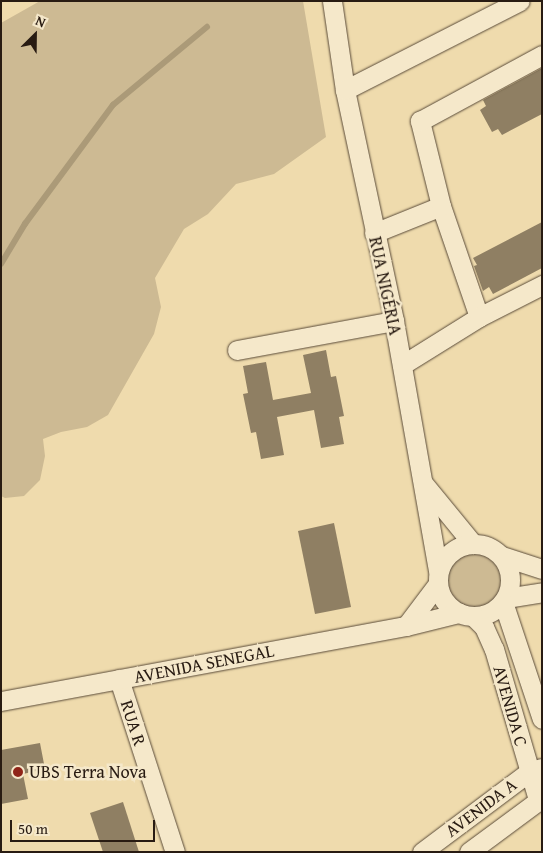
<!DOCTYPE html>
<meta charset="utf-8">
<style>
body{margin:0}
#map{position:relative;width:543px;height:853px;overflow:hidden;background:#efdbad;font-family:"Gentium Book Plus",serif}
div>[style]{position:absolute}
.green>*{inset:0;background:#cdba93}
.round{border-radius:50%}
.stream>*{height:5.5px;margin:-2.75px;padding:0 2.75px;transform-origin:2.75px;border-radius:2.75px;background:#ab9a78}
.building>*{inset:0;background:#8f7f63}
.roads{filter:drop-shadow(0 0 1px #5a4b39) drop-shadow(0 0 1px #5a4b39)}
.minor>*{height:19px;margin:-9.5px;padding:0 9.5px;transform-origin:9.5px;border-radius:9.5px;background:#f5e8ca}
.minor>.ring{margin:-9.5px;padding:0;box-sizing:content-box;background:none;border:19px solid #f5e8ca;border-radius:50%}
.dots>*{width:14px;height:14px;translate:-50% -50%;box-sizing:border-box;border:2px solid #f5e8ca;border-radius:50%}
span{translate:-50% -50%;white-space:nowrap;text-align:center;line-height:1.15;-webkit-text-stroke:5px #f5e8ca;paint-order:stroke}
.street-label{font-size:18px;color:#281b12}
.poi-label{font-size:18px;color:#281b12}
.left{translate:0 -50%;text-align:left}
.frame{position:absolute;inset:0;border:2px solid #281b12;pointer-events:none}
.north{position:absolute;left:10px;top:10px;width:50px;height:50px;-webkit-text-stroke:4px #f5e8ca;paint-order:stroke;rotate:23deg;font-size:14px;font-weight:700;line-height:20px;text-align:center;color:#281b12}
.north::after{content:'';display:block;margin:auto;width:18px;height:22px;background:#281b12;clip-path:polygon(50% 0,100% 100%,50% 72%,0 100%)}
.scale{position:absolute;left:10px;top:820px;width:145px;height:22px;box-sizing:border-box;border:2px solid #281b12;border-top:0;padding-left:6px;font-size:15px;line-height:18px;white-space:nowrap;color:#281b12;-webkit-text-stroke:4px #f5e8ca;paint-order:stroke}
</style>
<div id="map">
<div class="green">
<i style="clip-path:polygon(40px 1px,303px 1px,326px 137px,274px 174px,236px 184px,208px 214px,184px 229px,155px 278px,161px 307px,154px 334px,108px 415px,87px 427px,61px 432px,43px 439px,45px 456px,40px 480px,24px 496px,5px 498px,1px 496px,1px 23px)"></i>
<i class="round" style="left:447px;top:554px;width:54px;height:54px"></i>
</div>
<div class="stream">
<i style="left:1px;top:264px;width:47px;rotate:-59deg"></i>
<i style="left:25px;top:224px;width:148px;rotate:-53.5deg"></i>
<i style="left:113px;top:105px;width:122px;rotate:-39.7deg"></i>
</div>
<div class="building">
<i style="clip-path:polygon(542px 68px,542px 114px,502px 135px,498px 129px,492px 132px,480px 110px,486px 106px,483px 100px)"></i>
<i style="clip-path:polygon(542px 222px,542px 268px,493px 294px,489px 287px,483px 291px,474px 266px,477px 265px,473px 258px)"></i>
<i style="clip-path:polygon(326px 350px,331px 377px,336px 376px,344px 416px,339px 417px,344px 444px,321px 448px,314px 410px,277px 417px,284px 455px,261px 459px,256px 432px,251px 433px,243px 394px,248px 393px,243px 366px,266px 362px,273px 400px,311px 393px,303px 355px)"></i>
<i style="clip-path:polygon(334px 523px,351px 607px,315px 614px,298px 531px)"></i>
<i style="clip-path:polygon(40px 743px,45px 769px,23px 774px,28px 799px,1px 804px,1px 750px)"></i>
<i style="clip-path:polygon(123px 802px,139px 852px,103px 852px,90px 813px)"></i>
</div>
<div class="roads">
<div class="minor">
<i style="left:332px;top:1px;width:90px;rotate:81.7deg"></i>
<i style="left:345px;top:90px;width:236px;rotate:78deg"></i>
<i style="left:394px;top:321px;width:254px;rotate:80deg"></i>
<i style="left:345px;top:90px;width:196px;rotate:-27deg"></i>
<i style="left:374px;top:233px;width:72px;rotate:-21.9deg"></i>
<i style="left:479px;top:317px;width:117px;rotate:-108.9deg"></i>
<i style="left:441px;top:206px;width:88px;rotate:-103.9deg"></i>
<i style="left:420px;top:121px;width:139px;rotate:-28.4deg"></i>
<i style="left:237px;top:350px;width:160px;rotate:-10.5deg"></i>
<i style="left:402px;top:365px;width:91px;rotate:-31.9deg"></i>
<i style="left:479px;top:317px;width:71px;rotate:-26.9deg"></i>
<i style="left:423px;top:483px;width:79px;rotate:50.7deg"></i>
<i class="ring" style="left:438px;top:544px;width:53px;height:53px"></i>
<i style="left:502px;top:556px;width:42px;rotate:18deg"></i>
<i style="left:506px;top:598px;width:36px;rotate:-9deg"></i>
<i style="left:503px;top:602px;width:123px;rotate:71.6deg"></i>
<i style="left:474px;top:617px;width:14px;rotate:45deg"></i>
<i style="left:484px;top:627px;width:24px;rotate:66deg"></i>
<i style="left:494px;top:649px;width:156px;rotate:73.7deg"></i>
<i style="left:406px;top:626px;width:51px;rotate:-52.9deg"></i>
<i style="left:119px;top:679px;width:182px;rotate:72.1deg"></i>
<i style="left:1px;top:701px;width:412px;rotate:-10.5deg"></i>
<i style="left:406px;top:626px;width:55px;rotate:-13.8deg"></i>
<i style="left:422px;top:852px;width:134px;rotate:-36.8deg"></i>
<i style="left:529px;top:772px;width:13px;rotate:-18deg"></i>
<i style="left:469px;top:852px;width:91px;rotate:-36.5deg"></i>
</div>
</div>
<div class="dots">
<i style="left:18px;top:772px;background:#8f2418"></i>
</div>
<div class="street-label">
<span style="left:385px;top:286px;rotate:78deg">RUA NIGÉRIA</span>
<span style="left:204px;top:664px;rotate:-11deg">AVENIDA SENEGAL</span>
<span style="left:510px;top:706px;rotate:74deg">AVENIDA C</span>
<span style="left:133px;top:723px;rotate:72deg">RUA R</span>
<span style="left:481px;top:808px;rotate:-37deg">AVENIDA A</span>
</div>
<div class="poi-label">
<span class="left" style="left:29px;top:772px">UBS Terra Nova</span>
</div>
<div class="frame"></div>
<div class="north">N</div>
<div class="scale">50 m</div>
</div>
